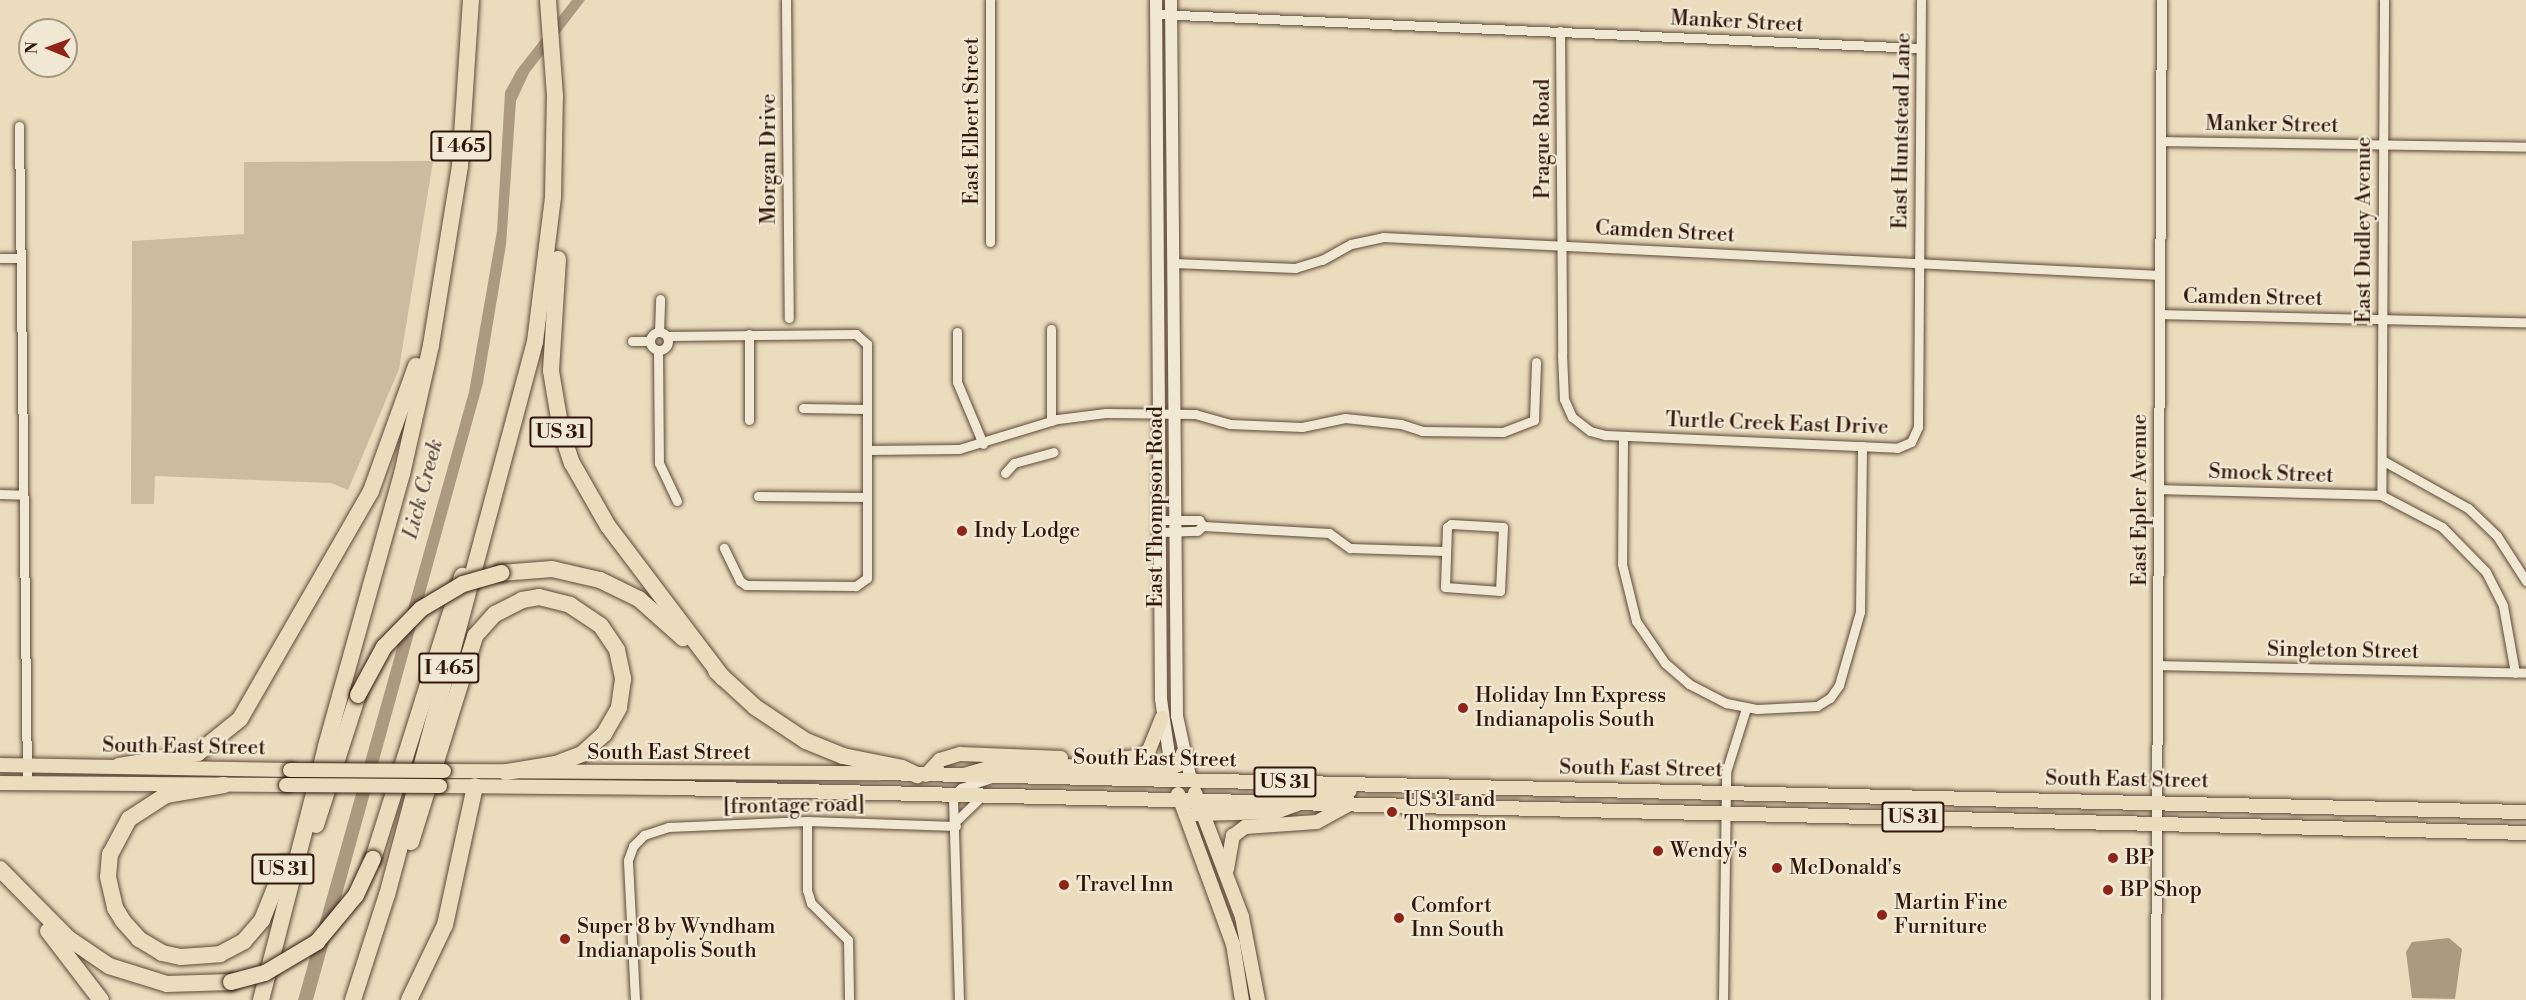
<!DOCTYPE html>
<html>
<head>
<meta charset="utf-8">
<style>
  body { margin:0 }
  #map { position:relative; width:2526px; height:1000px; overflow:hidden; background:#eadcbd; font-family:"Libre Bodoni",serif }
  div>[style] { position:absolute }
  [style*='--x'] { left:calc(var(--x)*1px); top:calc(var(--y)*1px); width:calc(var(--w)*1px); rotate:calc(var(--a)*1deg) }
  .green>* { inset:0; background:#cbbb9f }
  .water>* { inset:0; background:#ab9980 }
  .roads { filter:drop-shadow(0 0 2px #5f4838) drop-shadow(0 0 2px #5f4838) }
  .minor>* { height:9px; margin:-4.5px; padding:0 4.5px; transform-origin:4.5px; border-radius:4.5px; background:#f1e8d4 }
  .minor>.ring { margin:-4.5px; padding:0; box-sizing:content-box; background:none; border:9px solid #f1e8d4; border-radius:50% }
  .tertiary>* { height:10px; margin:-5px; padding:0 5px; transform-origin:5px; border-radius:5px; background:#f1e8d4 }
  .secondary>* { height:12px; margin:-6px; padding:0 6px; transform-origin:6px; border-radius:6px; background:#f1e8d4 }
  .primary>* { height:14px; margin:-7px; padding:0 7px; transform-origin:7px; border-radius:7px; background:#eadcbd }
  .motorway>* { height:16px; margin:-8px; padding:0 8px; transform-origin:8px; border-radius:8px; background:#eadcbd }
  .bridges { filter:drop-shadow(0 0 2px #31170b) drop-shadow(0 0 2px #31170b) }
  .primary-bridge>* { height:14px; margin:-7px; padding:0 7px; transform-origin:7px; border-radius:7px; background:#eadcbd }
  .motorway-bridge>* { height:16px; margin:-8px; padding:0 8px; transform-origin:8px; border-radius:8px; background:#eadcbd }
  .dots>* { width:16px; height:16px; translate:-50% -50%; box-sizing:border-box; border:3px solid #f1e8d4; border-radius:50% }
  span { translate:-50% -50%; white-space:nowrap; text-align:center; line-height:1.15; -webkit-text-stroke:4.5px #f1e8d4; paint-order:stroke }
  .shield-label span { padding:2px 4px; background:#f1e8d4; border:2px solid; border-radius:4px; -webkit-text-stroke-width:0 }
  .shield-label { font-size:20px; color:#31170b; font-weight:700 }
  .street-label { font-size:21px; color:#31170b }
  .poi-label { font-size:21px; color:#31170b }
  .left { translate:0 -50%; text-align:left }
  .water-label { font-size:22px; color:#624b3a; font-style:italic }
  .north { position:absolute; left:18px; top:18px; width:60px; height:60px; box-sizing:border-box; background:#f1e8d4; border:2px solid #a49484; border-radius:50%; rotate:271deg; font-size:16px; font-weight:700; line-height:24px; text-align:center; color:#31170b }
  .north::after { content:''; display:block; margin:auto; width:21px; height:27px; background:#8f2418; clip-path:polygon(50% 0,100% 100%,50% 72%,0 100%) }
</style>
</head>
<body>
<div id="map">
  <div class="green">
    <div style="clip-path:polygon(433px 161px,399px 369px,348px 490px,331px 483px,155px 476px,154px 504px,131px 504px,132px 241px,244px 234px,244px 162px)"></div>
  </div>
  <div class="water">
    <div style="clip-path:polygon(572px 0,585px 0,529px 73px,516px 101px,506px 245px,483px 383px,313px 1000px,298px 1000px,469px 392px,497px 231px,505px 92px,517px 70px)"></div>
    <div style="clip-path:polygon(2449px 938px,2462px 949px,2455px 999px,2412px 998px,2406px 952px,2412px 942px)"></div>
  </div>
  <div class="roads">
    <div class="minor">
      <div style="--x:786;--y:0;--w:318;--a:89.5"></div>
      <div style="--x:2384;--y:0;--w:495;--a:90.3"></div>
      <div style="--x:2381;--y:495;--w:69;--a:27.7"></div>
      <div style="--x:2442;--y:527;--w:63;--a:45.6"></div>
      <div style="--x:2486;--y:572;--w:38;--a:63"></div>
      <div style="--x:2503;--y:606;--w:68;--a:79.8"></div>
      <div style="--x:1156;--y:14;--w:765;--a:2.55"></div>
      <div style="--x:1560;--y:31;--w:323;--a:89.6"></div>
      <div style="--x:1562;--y:354;--w:45;--a:87.5"></div>
      <div style="--x:1564;--y:399;--w:20;--a:66"></div>
      <div style="--x:1572;--y:417;--w:23;--a:38"></div>
      <div style="--x:1590;--y:431;--w:16;--a:15"></div>
      <div style="--x:1605;--y:435;--w:292;--a:2.5"></div>
      <div style="--x:1897;--y:448;--w:15;--a:-23"></div>
      <div style="--x:1911;--y:442;--w:17;--a:-65"></div>
      <div style="--x:1918;--y:427;--w:427;--a:-89.6"></div>
      <div style="--x:19;--y:126;--w:657;--a:89.3"></div>
      <div style="--x:2161;--y:141;--w:365;--a:0.9"></div>
      <div style="--x:990;--y:242;--w:242;--a:-90"></div>
      <div style="--x:0;--y:258;--w:21;--a:0"></div>
      <div style="--x:1174;--y:263;--w:121;--a:2.4"></div>
      <div style="--x:1295;--y:268;--w:28;--a:-17"></div>
      <div style="--x:1322;--y:260;--w:33;--a:-29"></div>
      <div style="--x:1351;--y:244;--w:33;--a:-12"></div>
      <div style="--x:1383;--y:237;--w:778;--a:2.8"></div>
      <div style="--x:2160;--y:314;--w:366;--a:1.3"></div>
      <div class="ring" style="left:650px;top:332px;width:9px;height:9px"></div>
      <div style="--x:659;--y:332;--w:33;--a:-88"></div>
      <div style="--x:957;--y:332;--w:50;--a:90"></div>
      <div style="--x:957;--y:382;--w:67;--a:67.2"></div>
      <div style="--x:667;--y:336;--w:189;--a:-0.6"></div>
      <div style="--x:856;--y:334;--w:15;--a:42"></div>
      <div style="--x:867;--y:344;--w:234;--a:90"></div>
      <div style="--x:867;--y:578;--w:14;--a:144"></div>
      <div style="--x:856;--y:586;--w:110;--a:-179.5"></div>
      <div style="--x:746;--y:585;--w:7;--a:-146"></div>
      <div style="--x:740;--y:581;--w:37;--a:-116"></div>
      <div style="--x:632;--y:341;--w:18;--a:0"></div>
      <div style="--x:658;--y:351;--w:112;--a:89.5"></div>
      <div style="--x:659;--y:463;--w:42;--a:64.7"></div>
      <div style="--x:803;--y:408;--w:64;--a:0.9"></div>
      <div style="--x:749;--y:420;--w:86;--a:-90"></div>
      <div style="--x:1051;--y:421;--w:92;--a:-90"></div>
      <div style="--x:1623;--y:436;--w:128;--a:90.4"></div>
      <div style="--x:1622;--y:564;--w:59;--a:76.2"></div>
      <div style="--x:1636;--y:621;--w:51;--a:55.4"></div>
      <div style="--x:1665;--y:663;--w:32;--a:41"></div>
      <div style="--x:1689;--y:684;--w:42;--a:27.2"></div>
      <div style="--x:1726;--y:703;--w:32;--a:11"></div>
      <div style="--x:1757;--y:709;--w:60;--a:-2.9"></div>
      <div style="--x:1817;--y:706;--w:15;--a:-32"></div>
      <div style="--x:1830;--y:698;--w:16;--a:-55"></div>
      <div style="--x:1839;--y:685;--w:76;--a:-74"></div>
      <div style="--x:1860;--y:612;--w:166;--a:-89.3"></div>
      <div style="--x:867;--y:450;--w:92;--a:-0.6"></div>
      <div style="--x:959;--y:449;--w:103;--a:-16.9"></div>
      <div style="--x:1058;--y:419;--w:48;--a:-7.1"></div>
      <div style="--x:1106;--y:413;--w:89;--a:0.6"></div>
      <div style="--x:1195;--y:414;--w:36;--a:16"></div>
      <div style="--x:1230;--y:424;--w:72;--a:2.4"></div>
      <div style="--x:1302;--y:427;--w:44;--a:-11.8"></div>
      <div style="--x:1345;--y:418;--w:56;--a:6.1"></div>
      <div style="--x:1401;--y:424;--w:22;--a:18"></div>
      <div style="--x:1422;--y:431;--w:81;--a:0.7"></div>
      <div style="--x:1503;--y:432;--w:33;--a:-21"></div>
      <div style="--x:1534;--y:420;--w:58;--a:-88"></div>
      <div style="--x:2382;--y:460;--w:98;--a:29.2"></div>
      <div style="--x:2468;--y:508;--w:40;--a:44"></div>
      <div style="--x:2497;--y:536;--w:54;--a:57.2"></div>
      <div style="--x:1005;--y:473;--w:13;--a:-48"></div>
      <div style="--x:1014;--y:463;--w:41;--a:-15.4"></div>
      <div style="--x:2159;--y:489;--w:222;--a:1.5"></div>
      <div style="--x:0;--y:494;--w:23;--a:2"></div>
      <div style="--x:758;--y:496;--w:109;--a:0.5"></div>
      <div style="--x:1161;--y:520;--w:38;--a:0"></div>
      <div style="--x:1199;--y:520;--w:7;--a:56"></div>
      <div style="--x:1451;--y:524;--w:52;--a:3.3"></div>
      <div style="--x:1503;--y:527;--w:64;--a:92.7"></div>
      <div style="--x:1500;--y:591;--w:55;--a:-175.8"></div>
      <div style="--x:1445;--y:587;--w:60;--a:-88.1"></div>
      <div style="--x:1447;--y:527;--w:5;--a:-37"></div>
      <div style="--x:1161;--y:532;--w:36;--a:-2"></div>
      <div style="--x:1197;--y:531;--w:8;--a:-40"></div>
      <div style="--x:1203;--y:526;--w:126;--a:3.2"></div>
      <div style="--x:1329;--y:533;--w:26;--a:36"></div>
      <div style="--x:1350;--y:548;--w:96;--a:1.8"></div>
      <div style="--x:2158;--y:665;--w:368;--a:1.2"></div>
      <div style="--x:807;--y:821;--w:69;--a:90"></div>
      <div style="--x:807;--y:890;--w:14;--a:73"></div>
      <div style="--x:811;--y:903;--w:52;--a:45"></div>
      <div style="--x:848;--y:940;--w:60;--a:89"></div>
      <div style="--x:956;--y:821;--w:36;--a:-44"></div>
      <div style="--x:635;--y:1000;--w:140;--a:-92.9"></div>
      <div style="--x:628;--y:860;--w:15;--a:-70"></div>
      <div style="--x:633;--y:846;--w:16;--a:-45"></div>
      <div style="--x:644;--y:835;--w:25;--a:-18"></div>
      <div style="--x:668;--y:827;--w:139;--a:-2.5"></div>
      <div style="--x:807;--y:821;--w:149;--a:1.9"></div>
      <div style="--x:959;--y:1000;--w:205;--a:-91.7"></div>
      <div style="--x:953;--y:795;--w:11;--a:-41"></div>
      <div style="--x:961;--y:788;--w:33;--a:-18"></div>
      <div style="--x:1723;--y:1000;--w:228;--a:-89.2"></div>
      <div style="--x:1726;--y:772;--w:67;--a:-72.6"></div>
    </div>
    <div class="tertiary">
      <div style="--x:2156;--y:1000;--w:1000;--a:-89.66"></div>
    </div>
    <div class="secondary">
      <div style="--x:1156;--y:0;--w:699;--a:89.59"></div>
      <div style="--x:1161;--y:699;--w:77;--a:81.8"></div>
      <div style="--x:1171;--y:0;--w:716;--a:89.52"></div>
      <div style="--x:1177;--y:716;--w:66;--a:77.8"></div>
    </div>
    <div class="primary">
      <div style="--x:1116;--y:759;--w:24;--a:-5"></div>
      <div style="--x:1140;--y:757;--w:11;--a:-38"></div>
      <div style="--x:1149;--y:750;--w:35;--a:-68"></div>
      <div style="--x:0;--y:765;--w:290;--a:1"></div>
      <div style="--x:444;--y:771;--w:436;--a:0.3"></div>
      <div style="--x:880;--y:773;--w:1646;--a:1.36"></div>
      <div style="--x:926;--y:775;--w:21;--a:-47"></div>
      <div style="--x:940;--y:760;--w:21;--a:-17"></div>
      <div style="--x:960;--y:754;--w:101;--a:2.3"></div>
      <div style="--x:964;--y:775;--w:36;--a:-16"></div>
      <div style="--x:999;--y:765;--w:171;--a:1"></div>
      <div style="--x:1170;--y:768;--w:9;--a:-21"></div>
      <div style="--x:1178;--y:765;--w:13;--a:-67"></div>
      <div style="--x:0;--y:783;--w:286;--a:0.4"></div>
      <div style="--x:440;--y:786;--w:234;--a:0.5"></div>
      <div style="--x:674;--y:788;--w:1853;--a:1.39"></div>
      <div style="--x:1195;--y:793;--w:133;--a:69.2"></div>
      <div style="--x:1242;--y:917;--w:85;--a:79.1"></div>
      <div style="--x:1178;--y:794;--w:160;--a:69.9"></div>
      <div style="--x:1233;--y:944;--w:57;--a:80.9"></div>
      <div style="--x:1195;--y:814;--w:81;--a:-1.4"></div>
      <div style="--x:1276;--y:812;--w:43;--a:-20.6"></div>
      <div style="--x:1316;--y:797;--w:34;--a:-10"></div>
      <div style="--x:1227;--y:869;--w:34;--a:-80"></div>
      <div style="--x:1233;--y:836;--w:15;--a:-37"></div>
      <div style="--x:1245;--y:827;--w:72;--a:-4"></div>
      <div style="--x:1317;--y:822;--w:37;--a:-29"></div>
    </div>
    <div class="motorway">
      <div style="--x:558;--y:259;--w:112;--a:93.6"></div>
      <div style="--x:551;--y:371;--w:60;--a:80.4"></div>
      <div style="--x:561;--y:430;--w:35;--a:72"></div>
      <div style="--x:572;--y:463;--w:73;--a:60.3"></div>
      <div style="--x:608;--y:526;--w:191;--a:52.9"></div>
      <div style="--x:501;--y:573;--w:51;--a:-4.5"></div>
      <div style="--x:552;--y:569;--w:49;--a:12.9"></div>
      <div style="--x:600;--y:580;--w:43;--a:26"></div>
      <div style="--x:639;--y:599;--w:59;--a:41.6"></div>
      <div style="--x:716;--y:671;--w:53;--a:42.7"></div>
      <div style="--x:755;--y:707;--w:61;--a:33.7"></div>
      <div style="--x:806;--y:741;--w:40;--a:22"></div>
      <div style="--x:843;--y:756;--w:60;--a:11.5"></div>
      <div style="--x:902;--y:768;--w:17;--a:25"></div>
      <div style="--x:119;--y:766;--w:80;--a:-9.3"></div>
      <div style="--x:198;--y:753;--w:54;--a:-39"></div>
      <div style="--x:240;--y:719;--w:263;--a:-60.1"></div>
      <div style="--x:371;--y:491;--w:133;--a:-70.2"></div>
      <div style="--x:224;--y:785;--w:59;--a:170.2"></div>
      <div style="--x:166;--y:795;--w:44;--a:147"></div>
      <div style="--x:129;--y:819;--w:40;--a:118"></div>
      <div style="--x:110;--y:854;--w:23;--a:95"></div>
      <div style="--x:108;--y:877;--w:32;--a:77"></div>
      <div style="--x:115;--y:908;--w:15;--a:58"></div>
      <div style="--x:123;--y:921;--w:24;--a:48"></div>
      <div style="--x:139;--y:939;--w:27;--a:31"></div>
      <div style="--x:162;--y:953;--w:19;--a:12"></div>
      <div style="--x:181;--y:957;--w:39;--a:-4"></div>
      <div style="--x:220;--y:954;--w:27;--a:-28"></div>
      <div style="--x:244;--y:941;--w:28;--a:-49"></div>
      <div style="--x:262;--y:920;--w:61;--a:-68"></div>
      <div style="--x:316;--y:825;--w:137;--a:-72.1"></div>
      <div style="--x:411;--y:842;--w:216;--a:-72.7"></div>
      <div style="--x:475;--y:636;--w:30;--a:-48"></div>
      <div style="--x:495;--y:614;--w:30;--a:-27"></div>
      <div style="--x:522;--y:600;--w:17;--a:-10"></div>
      <div style="--x:539;--y:597;--w:32;--a:14"></div>
      <div style="--x:570;--y:605;--w:37;--a:34"></div>
      <div style="--x:601;--y:626;--w:29;--a:56"></div>
      <div style="--x:617;--y:650;--w:30;--a:78"></div>
      <div style="--x:623;--y:679;--w:29;--a:98"></div>
      <div style="--x:619;--y:708;--w:30;--a:120"></div>
      <div style="--x:604;--y:734;--w:30;--a:138"></div>
      <div style="--x:582;--y:754;--w:28;--a:159"></div>
      <div style="--x:556;--y:764;--w:51;--a:170.9"></div>
      <div style="--x:373;--y:859;--w:297;--a:-72.5"></div>
      <div style="--x:0;--y:869;--w:97;--a:45.4"></div>
      <div style="--x:68;--y:938;--w:50;--a:34.3"></div>
      <div style="--x:109;--y:966;--w:61;--a:17.2"></div>
      <div style="--x:167;--y:984;--w:64;--a:-1.8"></div>
      <div style="--x:48;--y:931;--w:87;--a:52.5"></div>
      <div style="--x:261;--y:1000;--w:262;--a:-75.6"></div>
      <div style="--x:326;--y:746;--w:282;--a:-74.4"></div>
      <div style="--x:402;--y:474;--w:132;--a:-77.3"></div>
      <div style="--x:431;--y:345;--w:182;--a:-80.8"></div>
      <div style="--x:460;--y:165;--w:165;--a:-86.2"></div>
      <div style="--x:353;--y:1000;--w:110;--a:-72.1"></div>
      <div style="--x:387;--y:895;--w:572;--a:-75.02"></div>
      <div style="--x:535;--y:342;--w:146;--a:-82.9"></div>
      <div style="--x:553;--y:197;--w:101;--a:-88.9"></div>
      <div style="--x:555;--y:96;--w:96;--a:-94.2"></div>
      <div style="--x:409;--y:1000;--w:83;--a:-64.4"></div>
      <div style="--x:445;--y:925;--w:142;--a:-77.8"></div>
    </div>
  </div>
  <div class="bridges">
    <div class="primary-bridge">
      <div style="--x:290;--y:770;--w:154;--a:0.4"></div>
      <div style="--x:286;--y:785;--w:154;--a:0.4"></div>
    </div>
    <div class="motorway-bridge">
      <div style="--x:358;--y:695;--w:55;--a:-61.6"></div>
      <div style="--x:384;--y:647;--w:53;--a:-45.8"></div>
      <div style="--x:421;--y:609;--w:49;--a:-30.8"></div>
      <div style="--x:463;--y:584;--w:40;--a:-16"></div>
      <div style="--x:231;--y:982;--w:35;--a:-15"></div>
      <div style="--x:265;--y:973;--w:61;--a:-30.8"></div>
      <div style="--x:317;--y:942;--w:61;--a:-50.3"></div>
      <div style="--x:356;--y:895;--w:40;--a:-65"></div>
    </div>
  </div>
  <div class="dots">
    <div style="left:962px;top:531px;background:#8f2418"></div>
    <div style="left:1463px;top:708px;background:#8f2418"></div>
    <div style="left:1392px;top:812px;background:#8f2418"></div>
    <div style="left:1658px;top:851px;background:#8f2418"></div>
    <div style="left:2113px;top:858px;background:#8f2418"></div>
    <div style="left:1777px;top:868px;background:#8f2418"></div>
    <div style="left:1064px;top:885px;background:#8f2418"></div>
    <div style="left:2108px;top:890px;background:#8f2418"></div>
    <div style="left:1882px;top:915px;background:#8f2418"></div>
    <div style="left:1399px;top:918px;background:#8f2418"></div>
    <div style="left:565px;top:939px;background:#8f2418"></div>
  </div>
  <div class="shield-label">
    <span style="left:461px;top:146px">I 465</span>
    <span style="left:561px;top:432px">US 31</span>
    <span style="left:449px;top:668px">I 465</span>
    <span style="left:1285px;top:782px">US 31</span>
    <span style="left:1913px;top:817px">US 31</span>
    <span style="left:283px;top:869px">US 31</span>
  </div>
  <div class="street-label">
    <span style="left:1737px;top:22px;rotate:3deg">Manker Street</span>
    <span style="left:972px;top:121px;rotate:-90deg">East Elbert Street</span>
    <span style="left:2272px;top:125px;rotate:1deg">Manker Street</span>
    <span style="left:1902px;top:131px;rotate:-89deg">East Huntstead Lane</span>
    <span style="left:1543px;top:139px;rotate:-90deg">Prague Road</span>
    <span style="left:769px;top:159px;rotate:-90deg">Morgan Drive</span>
    <span style="left:2364px;top:230px;rotate:-90deg">East Dudley Avenue</span>
    <span style="left:1665px;top:232px;rotate:3deg">Camden Street</span>
    <span style="left:2253px;top:298px;rotate:1deg">Camden Street</span>
    <span style="left:1777px;top:424px;rotate:2deg">Turtle Creek East Drive</span>
    <span style="left:2271px;top:474px;rotate:2deg">Smock Street</span>
    <span style="left:2140px;top:500px;rotate:-90deg">East Epler Avenue</span>
    <span style="left:1156px;top:507px;rotate:-90deg">East Thompson Road</span>
    <span style="left:2343px;top:651px;rotate:1deg">Singleton Street</span>
    <span style="left:184px;top:747px;rotate:1deg">South East Street</span>
    <span style="left:669px;top:753px">South East Street</span>
    <span style="left:1155px;top:759px;rotate:1deg">South East Street</span>
    <span style="left:1641px;top:769px;rotate:1deg">South East Street</span>
    <span style="left:2127px;top:780px;rotate:1deg">South East Street</span>
    <span style="left:794px;top:806px;rotate:-1deg">[frontage road]</span>
  </div>
  <div class="poi-label">
    <span class="left" style="left:974px;top:531px">Indy Lodge</span>
    <span class="left" style="left:1475px;top:708px">Holiday Inn Express<br>Indianapolis South</span>
    <span class="left" style="left:1404px;top:812px">US 31 and<br>Thompson</span>
    <span class="left" style="left:1670px;top:851px">Wendy's</span>
    <span class="left" style="left:2125px;top:858px">BP</span>
    <span class="left" style="left:1789px;top:868px">McDonald's</span>
    <span class="left" style="left:1076px;top:885px">Travel Inn</span>
    <span class="left" style="left:2120px;top:890px">BP Shop</span>
    <span class="left" style="left:1894px;top:915px">Martin Fine<br>Furniture</span>
    <span class="left" style="left:1411px;top:918px">Comfort<br>Inn South</span>
    <span class="left" style="left:577px;top:939px">Super 8 by Wyndham<br>Indianapolis South</span>
  </div>
  <div class="water-label">
    <span style="left:423px;top:489px;rotate:-75deg">Lick Creek</span>
  </div>
  <div class="north">N</div>
</div>
</body>
</html>
